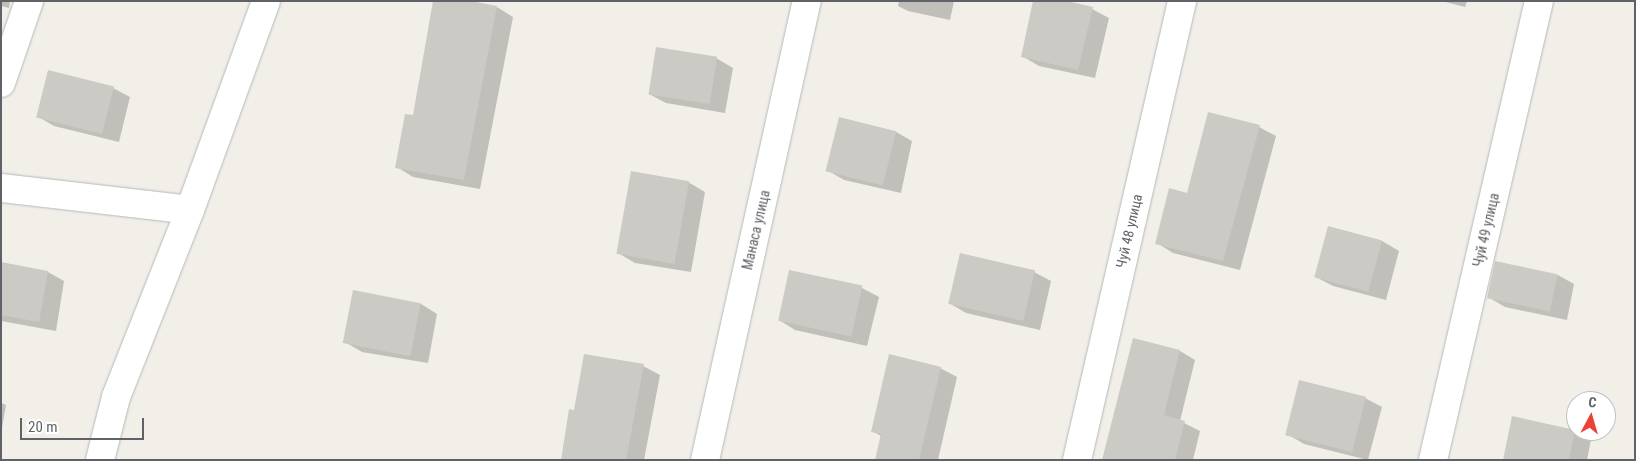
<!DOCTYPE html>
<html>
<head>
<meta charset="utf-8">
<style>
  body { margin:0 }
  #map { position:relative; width:1636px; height:461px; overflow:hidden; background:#f1efe8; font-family:"Roboto Condensed",sans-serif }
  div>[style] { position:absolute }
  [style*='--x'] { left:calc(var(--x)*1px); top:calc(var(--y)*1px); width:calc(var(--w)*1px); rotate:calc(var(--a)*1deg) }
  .shadow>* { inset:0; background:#0003 }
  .building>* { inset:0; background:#cccac5; transform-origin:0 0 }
  .roads { filter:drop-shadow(0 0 1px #b5b8bc) drop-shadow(0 0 1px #b5b8bc) }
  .street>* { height:28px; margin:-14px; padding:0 14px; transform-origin:14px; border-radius:14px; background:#fff }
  span { translate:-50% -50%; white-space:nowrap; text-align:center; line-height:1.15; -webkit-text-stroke:5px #fff; paint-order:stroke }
  .street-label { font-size:14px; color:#5f6368 }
  .frame { position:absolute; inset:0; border:2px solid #5f6368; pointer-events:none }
  .north { position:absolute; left:1566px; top:391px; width:50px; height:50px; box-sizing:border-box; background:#fff; border:1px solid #bfc1c3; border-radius:50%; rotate:6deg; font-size:14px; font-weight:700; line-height:20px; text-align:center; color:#5f6368 }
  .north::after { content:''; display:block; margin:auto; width:18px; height:22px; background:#ea4335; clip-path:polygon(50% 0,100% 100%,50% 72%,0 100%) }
  .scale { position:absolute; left:20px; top:418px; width:124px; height:22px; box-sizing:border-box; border:2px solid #5f6368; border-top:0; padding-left:6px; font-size:15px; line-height:18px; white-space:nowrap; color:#5f6368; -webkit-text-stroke:4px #fff; paint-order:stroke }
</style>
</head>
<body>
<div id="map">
  <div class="shadow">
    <div style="clip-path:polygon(1px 1px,10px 1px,9px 8px,1px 6px)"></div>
    <div style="clip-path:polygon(899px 1px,954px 1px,950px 20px,908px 11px,898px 6px)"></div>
    <div style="clip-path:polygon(1442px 1px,1467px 1px,1465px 7px)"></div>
    <div style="clip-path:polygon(497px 7px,513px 17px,480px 189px,413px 177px,397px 167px,414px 117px)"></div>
    <div style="clip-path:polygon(1092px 9px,1109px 18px,1095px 78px,1039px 66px,1022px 56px)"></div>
    <div style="clip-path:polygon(716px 58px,733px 68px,725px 113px,666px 103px,649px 94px)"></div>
    <div style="clip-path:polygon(113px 88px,130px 97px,119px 142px,54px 126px,37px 116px)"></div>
    <div style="clip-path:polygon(1259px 127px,1276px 136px,1240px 270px,1173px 253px,1157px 243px,1188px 194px)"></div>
    <div style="clip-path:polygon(896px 132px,912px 141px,901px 193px,844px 180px,827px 170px)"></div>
    <div style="clip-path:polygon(688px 182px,705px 192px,691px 272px,635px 263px,618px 253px)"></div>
    <div style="clip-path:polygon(1329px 227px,1382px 241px,1399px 251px,1386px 300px,1333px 286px,1316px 277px)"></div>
    <div style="clip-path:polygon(1px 263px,48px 272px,64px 281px,56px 331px,1px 321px)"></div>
    <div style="clip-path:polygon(790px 271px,862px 288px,879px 297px,867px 346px,795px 330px,779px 320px)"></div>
    <div style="clip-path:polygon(1034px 272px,1051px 281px,1040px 330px,966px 313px,949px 303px)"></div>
    <div style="clip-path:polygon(1558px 275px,1574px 284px,1567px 320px,1505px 307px,1488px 297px)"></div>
    <div style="clip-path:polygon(354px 292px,421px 304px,437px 314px,428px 363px,362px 352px,345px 342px)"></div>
    <div style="clip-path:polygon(1134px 340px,1180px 351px,1195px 360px,1180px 421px,1200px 431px,1193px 460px,1103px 460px)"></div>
    <div style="clip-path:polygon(643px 366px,660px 375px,644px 460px,562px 460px,575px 411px)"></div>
    <div style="clip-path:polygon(940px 368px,957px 377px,938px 460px,876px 460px,881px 436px,872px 431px)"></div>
    <div style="clip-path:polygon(1365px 398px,1382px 407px,1368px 460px,1304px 444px,1287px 434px)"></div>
    <div style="clip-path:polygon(1px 403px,6px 405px,1px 434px)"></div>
    <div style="clip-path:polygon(1574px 431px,1591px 440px,1587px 460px,1505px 460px)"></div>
  </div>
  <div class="building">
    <div style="clip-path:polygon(433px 1px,471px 1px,497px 6px,464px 180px,395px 168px,405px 114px,413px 115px)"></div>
    <div style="clip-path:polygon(1033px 1px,1067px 1px,1093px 7px,1078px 70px,1021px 57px)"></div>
    <div style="left:656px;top:47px;width:62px;height:48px;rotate:9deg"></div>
    <div style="left:48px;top:70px;width:68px;height:49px;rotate:14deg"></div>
    <div style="clip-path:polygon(1208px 112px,1260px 125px,1223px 261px,1155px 244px,1169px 188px,1187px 193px)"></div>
    <div style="left:839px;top:117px;width:59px;height:56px;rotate:14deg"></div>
    <div style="left:631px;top:171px;width:59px;height:84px;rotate:10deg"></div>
    <div style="left:1328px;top:226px;width:56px;height:53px;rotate:15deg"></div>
    <div style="left:960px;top:253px;width:77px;height:52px;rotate:13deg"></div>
    <div style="left:1495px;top:261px;width:64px;height:38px;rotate:12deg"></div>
    <div style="clip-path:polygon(1px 262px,48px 271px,39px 322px,1px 315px)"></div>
    <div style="left:789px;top:270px;width:75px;height:52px;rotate:12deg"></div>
    <div style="left:353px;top:290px;width:69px;height:54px;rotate:11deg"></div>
    <div style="clip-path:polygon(1133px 338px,1180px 350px,1164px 415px,1185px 421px,1175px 460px,1102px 460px)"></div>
    <div style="clip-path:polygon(584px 354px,644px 364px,626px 460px,561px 460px,569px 409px,574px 410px)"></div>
    <div style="clip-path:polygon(889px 354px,941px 367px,919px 460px,875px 460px,881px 434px,871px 432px)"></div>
    <div style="left:1299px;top:380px;width:69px;height:57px;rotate:14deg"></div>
    <div style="clip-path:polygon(1512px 416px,1575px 430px,1569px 460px,1503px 460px)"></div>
  </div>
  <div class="roads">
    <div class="street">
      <div style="--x:1;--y:83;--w:87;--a:-71.1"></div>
      <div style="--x:1;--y:188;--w:190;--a:6.6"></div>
      <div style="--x:100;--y:460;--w:65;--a:-75.7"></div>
      <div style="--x:116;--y:397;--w:201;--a:-68.4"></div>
      <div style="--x:190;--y:210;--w:222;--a:-70"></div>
      <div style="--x:705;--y:460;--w:470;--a:-77.5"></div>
      <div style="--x:1077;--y:460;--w:471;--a:-77.1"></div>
      <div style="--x:1433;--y:460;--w:471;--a:-77"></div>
    </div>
  </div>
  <div class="street-label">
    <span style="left:756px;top:230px;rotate:-77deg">Манаса улица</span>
    <span style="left:1486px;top:230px;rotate:-77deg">Чуй 49 улица</span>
    <span style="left:1129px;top:231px;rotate:-77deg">Чуй 48 улица</span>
  </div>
  <div class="frame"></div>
  <div class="north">С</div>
  <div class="scale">20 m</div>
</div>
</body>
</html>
